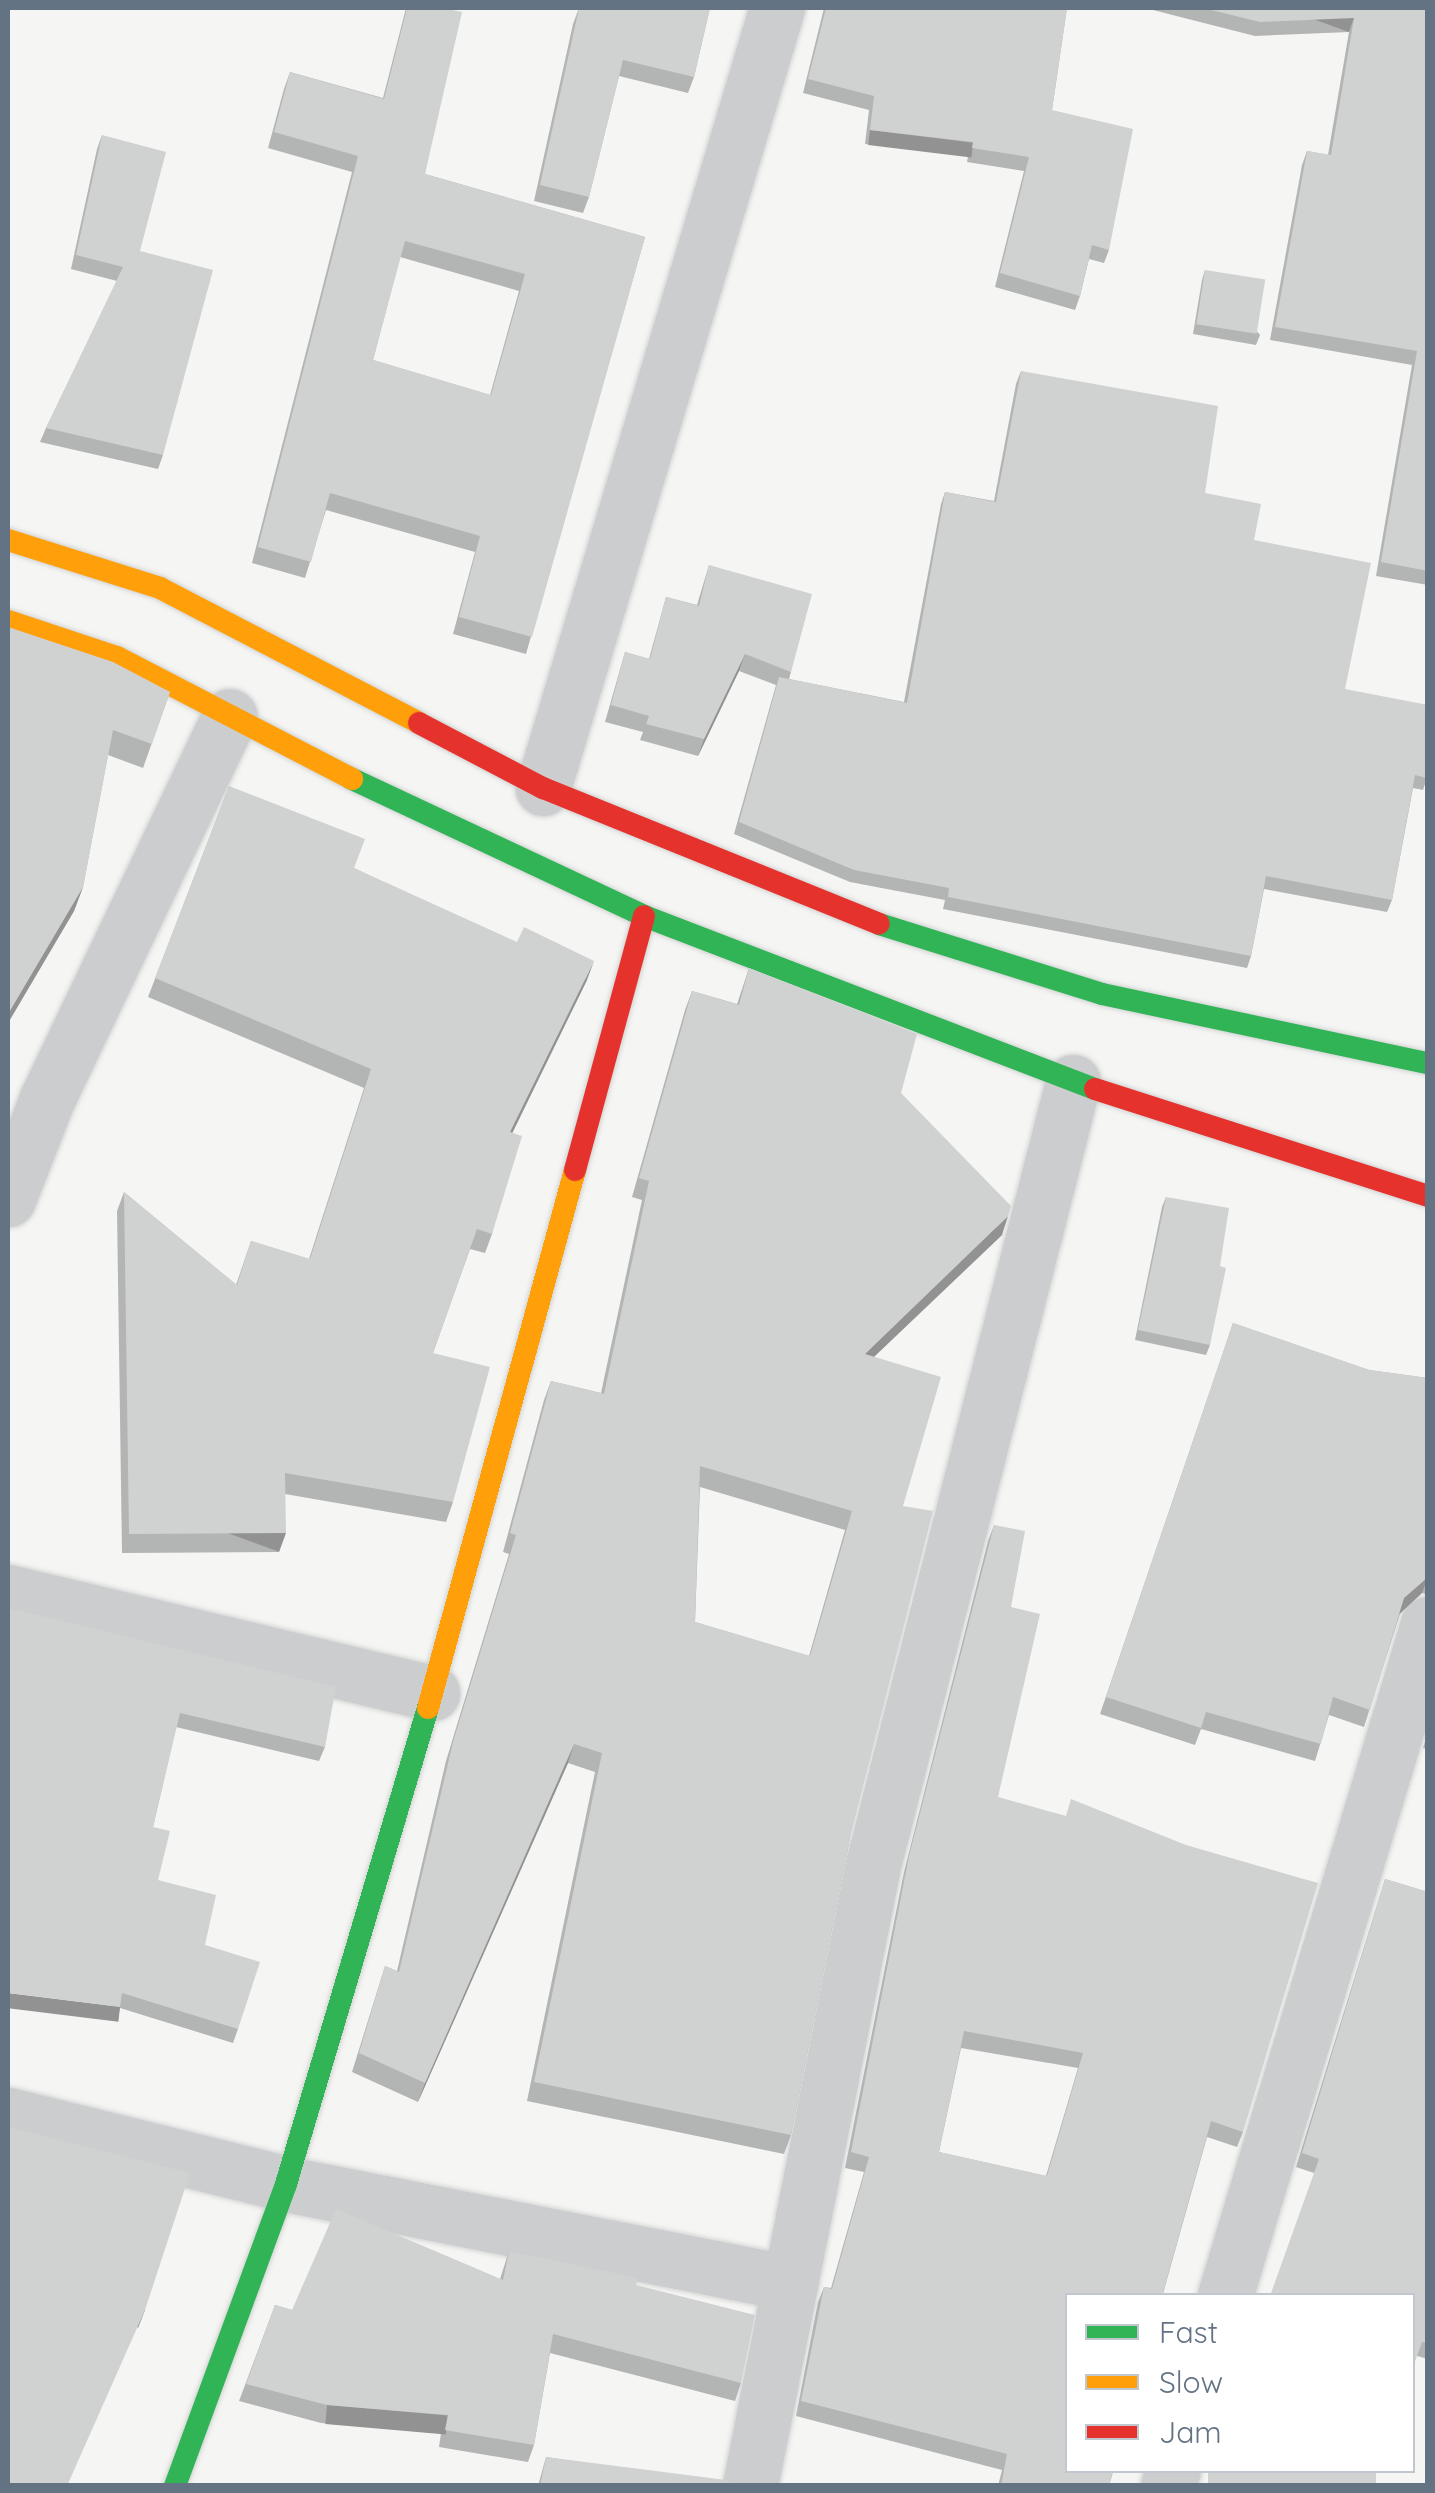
<!DOCTYPE html>
<html>
<head>
<meta charset="utf-8">
<style>
  body { margin:0 }
  #map { position:relative; width:1435px; height:2493px; overflow:hidden; background:#f5f5f3; font-family:Quicksand,sans-serif }
  div>[style] { position:absolute }
  [style*='--x'] { left:calc(var(--x)*1px); top:calc(var(--y)*1px); width:calc(var(--w)*1px); rotate:calc(var(--a)*1deg) }
  .roads { filter:drop-shadow(0 0 2px #d1d3d3) drop-shadow(0 0 2px #d1d3d3) }
  .street>* { height:55px; margin:-27.5px; padding:0 27.5px; transform-origin:27.5px; border-radius:27.5px; background:#cccdce }
  .fast>* { height:22px; margin:-11px; padding:0 11px; transform-origin:11px; border-radius:11px; background:#30b455 }
  .slow>* { height:22px; margin:-11px; padding:0 11px; transform-origin:11px; border-radius:11px; background:#ff9f0a }
  .jam>* { height:22px; margin:-11px; padding:0 11px; transform-origin:11px; border-radius:11px; background:#e5322d }
  .wall>* { inset:0; background:#b3b4b4 }
  .shaded-wall>* { inset:0; background:#929292; transform-origin:0 0 }
  .building>* { inset:0; background:#d0d1d1; transform-origin:0 0 }
  span { translate:-50% -50%; white-space:nowrap; text-align:center; line-height:1.15; -webkit-text-stroke:10px #fff; paint-order:stroke }
  .frame { position:absolute; inset:0; border:10px solid #637384; pointer-events:none }
  .legend { position:absolute; left:1065px; top:2293px; width:350px; height:180px; box-sizing:border-box; background:#fff; border:2px solid #c1c7ce; margin:0; padding:12px 18px; list-style:none; font-size:30px; color:#637384 }
  .legend li { display:flex; align-items:center; gap:20px; height:50px }
  .legend b { width:50px; border:2px solid #c1c7ce }
</style>
</head>
<body>
<div id="map">
  <div class="roads">
    <div class="street">
      <div style="--x:543;--y:788;--w:814;--a:-73.3"></div>
      <div style="--x:8;--y:1199;--w:107;--a:-68.7"></div>
      <div style="--x:47;--y:1099;--w:424;--a:-64.5"></div>
      <div style="--x:8;--y:1592;--w:436;--a:13.4"></div>
      <div style="--x:8;--y:2115;--w:286;--a:13.9"></div>
      <div style="--x:286;--y:2184;--w:514;--a:11.11"></div>
      <div style="--x:1225;--y:2296;--w:702;--a:-73.19"></div>
      <div style="--x:750;--y:2486;--w:633;--a:-78.8"></div>
      <div style="--x:873;--y:1865;--w:808;--a:-75.67"></div>
      <div style="--x:1168;--y:2486;--w:17;--a:-73"></div>
    </div>
    <div class="fast">
      <div style="--x:352;--y:779;--w:323;--a:25.1"></div>
      <div style="--x:644;--y:916;--w:483;--a:21"></div>
      <div style="--x:879;--y:924;--w:234;--a:17.4"></div>
      <div style="--x:1102;--y:994;--w:333;--a:12"></div>
      <div style="--x:175;--y:2486;--w:322;--a:-69.8"></div>
      <div style="--x:286;--y:2184;--w:497;--a:-73.4"></div>
    </div>
    <div class="slow">
      <div style="--x:8;--y:540;--w:159;--a:17.5"></div>
      <div style="--x:160;--y:588;--w:292;--a:27.5"></div>
      <div style="--x:8;--y:621;--w:115;--a:18.3"></div>
      <div style="--x:117;--y:657;--w:265;--a:27.4"></div>
      <div style="--x:428;--y:1708;--w:558;--a:-74.72"></div>
    </div>
    <div class="jam">
      <div style="--x:419;--y:723;--w:140;--a:27.7"></div>
      <div style="--x:543;--y:788;--w:362;--a:22"></div>
      <div style="--x:1095;--y:1089;--w:350;--a:17.8"></div>
      <div style="--x:575;--y:1170;--w:263;--a:-74.8"></div>
    </div>
  </div>
  <div class="wall">
    <div style="clip-path:polygon(evenodd,406px 8px,443px 8px,425px 174px,645px 237px,526px 654px,453px 634px,475px 552px,326px 510px,305px 578px,252px 563px,352px 172px,268px 148px,284px 89px,290px 72px,383px 98px,406px 8px,400px 257px,519px 291px,490px 395px,373px 360px,400px 257px)"></div>
    <div style="clip-path:polygon(579px 8px,587px 10px,587px 8px,710px 8px,694px 77px,688px 93px,619px 76px,589px 197px,583px 213px,534px 201px,573px 24px)"></div>
    <div style="clip-path:polygon(824px 8px,1067px 8px,1052px 110px,1109px 250px,1104px 263px,1089px 259px,1080px 296px,1075px 310px,995px 287px,1024px 171px,967px 162px,968px 156px,865px 144px,869px 110px,803px 93px)"></div>
    <div style="clip-path:polygon(1145px 8px,1428px 8px,1428px 585px,1376px 576px,1412px 365px,1270px 340px,1302px 165px,1307px 151px,1328px 155px,1349px 32px,1255px 36px)"></div>
    <div style="clip-path:polygon(102px 135px,140px 251px,163px 455px,158px 469px,40px 442px,46px 428px,117px 281px,71px 269px,97px 149px)"></div>
    <div style="clip-path:polygon(1205px 270px,1260px 335px,1256px 345px,1193px 334px,1202px 280px)"></div>
    <div style="clip-path:polygon(1021px 371px,1205px 493px,1254px 540px,1345px 689px,1428px 775px,1423px 790px,1413px 788px,1392px 900px,1387px 912px,1264px 889px,1251px 956px,1247px 968px,943px 909px,945px 900px,850px 882px,734px 834px,776px 685px,739px 671px,698px 756px,640px 740px,643px 732px,605px 722px,625px 652px,649px 659px,666px 597px,697px 605px,709px 565px,791px 672px,789px 679px,904px 702px,941px 504px,945px 492px,994px 501px,1016px 384px)"></div>
    <div style="clip-path:polygon(8px 627px,170px 692px,143px 768px,108px 755px,83px 887px,74px 911px,8px 1023px)"></div>
    <div style="clip-path:polygon(229px 786px,354px 868px,587px 980px,512px 1133px,492px 1234px,485px 1253px,470px 1249px,433px 1353px,453px 1502px,446px 1522px,285px 1494px,279px 1552px,122px 1553px,117px 1211px,124px 1192px,236px 1285px,251px 1241px,309px 1259px,364px 1088px,148px 997px)"></div>
    <div style="clip-path:polygon(evenodd,749px 968px,901px 1093px,1002px 1235px,874px 1357px,903px 1506px,850px 1838px,791px 2135px,784px 2154px,527px 2101px,595px 1772px,568px 1763px,418px 2102px,352px 2072px,385px 1966px,397px 1971px,446px 1761px,509px 1554px,503px 1552px,544px 1400px,551px 1381px,601px 1393px,642px 1200px,632px 1197px,685px 1010px,692px 991px,737px 1004px,749px 968px,700px 1487px,845px 1530px,809px 1656px,695px 1622px,700px 1487px)"></div>
    <div style="clip-path:polygon(1166px 1197px,1210px 1345px,1206px 1355px,1135px 1340px,1162px 1207px)"></div>
    <div style="clip-path:polygon(1233px 1323px,1369px 1370px,1428px 1378px,1428px 1595px,1422px 1593px,1400px 1614px,1364px 1727px,1329px 1715px,1315px 1761px,1201px 1729px,1195px 1745px,1100px 1714px)"></div>
    <div style="clip-path:polygon(evenodd,994px 1525px,1011px 1607px,998px 1797px,1243px 2132px,1237px 2147px,1207px 2137px,1109px 2486px,998px 2486px,1002px 2470px,796px 2416px,818px 2302px,824px 2287px,831px 2288px,864px 2172px,845px 2168px,904px 1872px,988px 1541px,994px 1525px,961px 2048px,1078px 2068px,1046px 2176px,939px 2152px,961px 2048px)"></div>
    <div style="clip-path:polygon(8px 1608px,325px 1747px,319px 1761px,176px 1727px,153px 1827px,158px 1880px,205px 1945px,238px 2029px,233px 2043px,120px 2008px,115px 2021px)"></div>
    <div style="clip-path:polygon(1428px 1732px,1428px 1749px,1423px 1748px)"></div>
    <div style="clip-path:polygon(1385px 1879px,1428px 1892px,1428px 2359px,1417px 2356px,1314px 2173px,1296px 2167px)"></div>
    <div style="clip-path:polygon(509px 2251px,636px 2285px,741px 2383px,735px 2401px,550px 2353px,534px 2445px,528px 2462px,439px 2447px,441px 2433px,321px 2423px,239px 2401px,275px 2305px,292px 2310px,500px 2279px)"></div>
    <div style="clip-path:polygon(546px 2457px,733px 2486px,538px 2486px)"></div>
  </div>
  <div class="shaded-wall">
    <div style="left:1354px;top:18px;width:15px;height:94px;rotate:110deg"></div>
    <div style="left:870px;top:130px;width:104px;height:15px;rotate:7deg"></div>
    <div style="clip-path:polygon(745px 654px,739px 671px,698px 756px,704px 739px)"></div>
    <div style="clip-path:polygon(83px 887px,74px 911px,8px 1023px,8px 1014px)"></div>
    <div style="clip-path:polygon(594px 961px,587px 980px,503px 1152px,510px 1132px)"></div>
    <div style="clip-path:polygon(1008px 1216px,1002px 1235px,858px 1372px,865px 1354px)"></div>
    <div style="left:286px;top:1533px;width:20px;height:157px;rotate:110deg"></div>
    <div style="clip-path:polygon(1428px 1577px,1422px 1593px,1398px 1615px,1404px 1598px)"></div>
    <div style="clip-path:polygon(574px 1744px,568px 1763px,418px 2102px,425px 2083px)"></div>
    <div style="left:8px;top:1993px;width:113px;height:15px;rotate:7deg"></div>
    <div style="left:145px;top:2310px;width:19px;height:193px;rotate:111deg"></div>
    <div style="left:327px;top:2405px;width:121px;height:19px;rotate:5deg"></div>
  </div>
  <div class="building">
    <div style="clip-path:polygon(evenodd,407px 8px,443px 8px,462px 12px,425px 174px,645px 237px,532px 637px,459px 617px,480px 536px,330px 493px,311px 562px,258px 547px,358px 156px,274px 132px,290px 72px,384px 99px,407px 8px,405px 241px,525px 274px,491px 395px,373px 360px,405px 241px)"></div>
    <div style="clip-path:polygon(579px 8px,589px 10px,589px 8px,710px 8px,694px 77px,623px 60px,589px 197px,540px 185px)"></div>
    <div style="clip-path:polygon(826px 8px,1067px 8px,1052px 110px,1133px 129px,1109px 250px,1092px 245px,1080px 296px,1000px 273px,1029px 157px,972px 148px,973px 142px,870px 130px,874px 96px,808px 79px)"></div>
    <div style="clip-path:polygon(1203px 8px,1428px 8px,1428px 571px,1381px 562px,1417px 351px,1275px 327px,1307px 151px,1331px 155px,1354px 18px,1260px 22px)"></div>
    <div style="clip-path:polygon(102px 135px,166px 152px,140px 251px,213px 270px,163px 455px,46px 428px,123px 267px,76px 255px)"></div>
    <div style="left:1205px;top:270px;width:61px;height:55px;rotate:9deg"></div>
    <div style="clip-path:polygon(1021px 371px,1218px 406px,1205px 493px,1261px 504px,1254px 540px,1371px 563px,1345px 689px,1428px 705px,1428px 775px,1427px 778px,1415px 775px,1392px 900px,1266px 876px,1251px 956px,948px 897px,949px 888px,854px 870px,739px 822px,779px 677px,907px 703px,945px 492px,996px 502px)"></div>
    <div style="clip-path:polygon(709px 565px,812px 594px,791px 672px,745px 654px,704px 739px,646px 724px,649px 716px,611px 705px,625px 652px,650px 659px,666px 597px,699px 606px)"></div>
    <div style="clip-path:polygon(8px 627px,113px 662px,170px 692px,152px 744px,113px 730px,83px 887px,8px 1014px)"></div>
    <div style="clip-path:polygon(229px 786px,365px 839px,354px 868px,517px 942px,524px 927px,594px 961px,510px 1132px,522px 1136px,492px 1234px,477px 1229px,433px 1353px,490px 1367px,453px 1502px,285px 1473px,286px 1533px,129px 1534px,124px 1192px,237px 1285px,251px 1241px,310px 1259px,371px 1069px,155px 978px)"></div>
    <div style="clip-path:polygon(evenodd,749px 968px,917px 1034px,901px 1093px,1011px 1206px,1008px 1216px,865px 1354px,941px 1377px,903px 1506px,933px 1511px,850px 1838px,791px 2135px,534px 2082px,602px 1753px,574px 1744px,425px 2083px,359px 2053px,385px 1966px,399px 1972px,453px 1742px,516px 1535px,510px 1533px,551px 1381px,604px 1394px,649px 1181px,639px 1178px,692px 991px,739px 1005px,749px 968px,700px 1466px,852px 1511px,810px 1656px,695px 1622px,700px 1466px)"></div>
    <div style="clip-path:polygon(1166px 1197px,1229px 1208px,1220px 1266px,1226px 1268px,1210px 1345px,1138px 1330px)"></div>
    <div style="clip-path:polygon(1233px 1323px,1369px 1370px,1428px 1378px,1428px 1577px,1404px 1598px,1370px 1710px,1333px 1697px,1321px 1744px,1206px 1712px,1201px 1728px,1106px 1697px)"></div>
    <div style="clip-path:polygon(evenodd,994px 1525px,1025px 1531px,1011px 1607px,1040px 1614px,998px 1797px,1066px 1816px,1071px 1799px,1186px 1845px,1318px 1883px,1243px 2132px,1211px 2121px,1162px 2296px,1068px 2296px,1068px 2470px,1113px 2470px,1109px 2486px,1001px 2486px,1007px 2454px,801px 2401px,824px 2287px,832px 2289px,869px 2157px,851px 2152px,909px 1856px,994px 1525px,964px 2031px,1083px 2053px,1047px 2176px,939px 2152px,964px 2031px)"></div>
    <div style="clip-path:polygon(8px 1608px,336px 1687px,325px 1747px,180px 1713px,153px 1827px,170px 1831px,158px 1880px,216px 1895px,205px 1945px,260px 1962px,238px 2029px,122px 1993px,120px 2007px,8px 1993px)"></div>
    <div style="clip-path:polygon(1385px 1879px,1428px 1892px,1428px 2343px,1422px 2342px,1412px 2370px,1412px 2296px,1270px 2296px,1319px 2159px,1302px 2153px)"></div>
    <div style="clip-path:polygon(8px 2127px,190px 2173px,145px 2310px,67px 2486px,8px 2486px)"></div>
    <div style="clip-path:polygon(336px 2209px,503px 2280px,509px 2251px,638px 2278px,636px 2285px,755px 2315px,741px 2383px,553px 2334px,534px 2445px,445px 2430px,448px 2415px,327px 2405px,246px 2384px,275px 2305px,292px 2310px)"></div>
    <div style="clip-path:polygon(546px 2457px,726px 2480px,733px 2486px,540px 2486px)"></div>
    <div style="left:1208px;top:2470px;width:168px;height:17px"></div>
  </div>
  <div class="frame"></div>
  <ul class="legend">
  <li><b style="height:12px;background:#30b455"></b>Fast</li>
  <li><b style="height:12px;background:#ff9f0a"></b>Slow</li>
  <li><b style="height:12px;background:#e5322d"></b>Jam</li>
  </ul>
</div>
</body>
</html>
